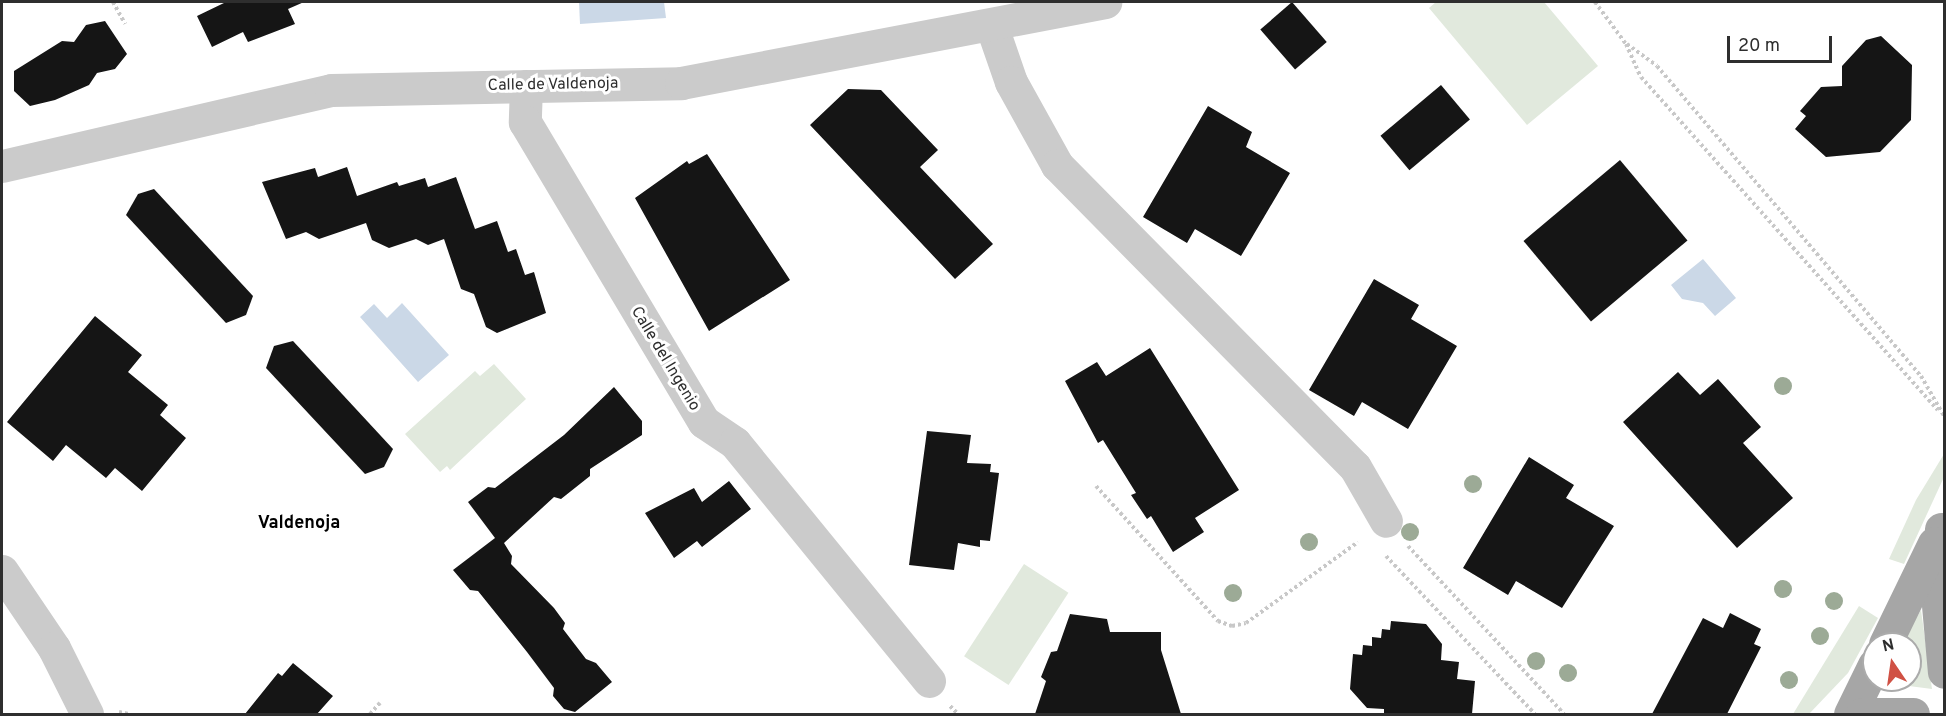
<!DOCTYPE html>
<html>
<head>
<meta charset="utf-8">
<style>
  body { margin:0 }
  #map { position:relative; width:1946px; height:716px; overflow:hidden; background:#fff; font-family:Overpass,sans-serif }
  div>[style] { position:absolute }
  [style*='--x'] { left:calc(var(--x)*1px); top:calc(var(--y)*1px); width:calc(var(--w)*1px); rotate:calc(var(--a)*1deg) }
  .green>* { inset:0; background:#e1e9dd; transform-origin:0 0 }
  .water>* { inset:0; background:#cbd8e7 }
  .building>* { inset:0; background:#151515; transform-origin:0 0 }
  .path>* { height:4px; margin-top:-2px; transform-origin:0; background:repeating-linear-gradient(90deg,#c8c8c8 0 3px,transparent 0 6px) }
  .minor>* { height:33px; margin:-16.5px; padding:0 16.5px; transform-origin:16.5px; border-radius:16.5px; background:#cbcbcb }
  .major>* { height:33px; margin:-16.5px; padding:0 16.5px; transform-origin:16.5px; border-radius:16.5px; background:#a6a6a6 }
  .trees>* { width:18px; height:18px; margin:-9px; border-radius:50%; background:#9caa96 }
  span { translate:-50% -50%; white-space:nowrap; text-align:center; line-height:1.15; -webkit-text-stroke:6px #fff; paint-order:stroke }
  .street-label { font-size:16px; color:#2e2e2e }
  .neighbourhood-label { font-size:18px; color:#000; font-weight:700 }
  .frame { position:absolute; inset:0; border:3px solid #2e2e2e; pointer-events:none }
  .north { position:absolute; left:1862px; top:632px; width:60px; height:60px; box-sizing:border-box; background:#fff; border:2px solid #ababab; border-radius:50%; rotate:347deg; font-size:16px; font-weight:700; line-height:24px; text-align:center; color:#2e2e2e }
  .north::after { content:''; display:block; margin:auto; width:21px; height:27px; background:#d05144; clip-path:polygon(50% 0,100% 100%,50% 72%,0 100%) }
  .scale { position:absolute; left:1727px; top:36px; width:105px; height:27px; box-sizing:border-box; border:3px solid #2e2e2e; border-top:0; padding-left:8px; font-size:18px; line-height:21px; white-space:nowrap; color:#2e2e2e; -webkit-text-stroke:4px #fff; paint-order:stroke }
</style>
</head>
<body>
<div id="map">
  <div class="green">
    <div style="clip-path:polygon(1436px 2px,1544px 2px,1598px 66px,1527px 125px,1429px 8px)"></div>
    <div style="clip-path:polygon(494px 364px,526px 399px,450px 470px,447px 466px,440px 472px,405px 434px,475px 371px,480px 376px)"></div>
    <div style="clip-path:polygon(1944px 454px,1944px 477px,1904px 564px,1889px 559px,1916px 500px)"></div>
    <div style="left:1024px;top:564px;width:53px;height:110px;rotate:33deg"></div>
    <div style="clip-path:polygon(1859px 606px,1878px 618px,1848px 673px,1809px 714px,1793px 714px)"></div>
    <div style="clip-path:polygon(1921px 610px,1932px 689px,1878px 682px,1910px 680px,1910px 644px,1901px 644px)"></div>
  </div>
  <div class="water">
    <div style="clip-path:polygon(579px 2px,664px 2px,666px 18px,580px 24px)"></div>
    <div style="clip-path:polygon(1703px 259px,1736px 298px,1715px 316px,1703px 303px,1682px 299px,1671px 285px)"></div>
    <div style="clip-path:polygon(402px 303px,449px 355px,418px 382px,360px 317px,374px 304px,387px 318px)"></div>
  </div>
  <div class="building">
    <div style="clip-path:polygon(226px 2px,304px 2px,288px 9px,295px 24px,248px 42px,243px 32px,212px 47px,197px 16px)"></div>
    <div style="left:1292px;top:2px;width:53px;height:42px;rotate:49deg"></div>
    <div style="clip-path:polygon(105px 21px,127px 54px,115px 69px,97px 73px,89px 85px,55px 100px,30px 106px,14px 91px,14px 71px,62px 41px,74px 42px,86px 25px)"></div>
    <div style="clip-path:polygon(1881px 36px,1912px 65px,1911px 120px,1880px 152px,1826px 157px,1795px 129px,1806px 116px,1800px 111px,1821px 87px,1842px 86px,1842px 66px,1866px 40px)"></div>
    <div style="left:1441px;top:85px;width:45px;height:79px;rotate:50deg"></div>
    <div style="clip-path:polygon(848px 89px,881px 90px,938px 150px,920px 167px,993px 244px,955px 279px,810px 125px)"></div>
    <div style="clip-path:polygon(1208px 106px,1252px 132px,1246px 147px,1290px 173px,1241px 256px,1195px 229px,1187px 243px,1143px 217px)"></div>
    <div style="clip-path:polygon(707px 154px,790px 280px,709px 331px,635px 198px,687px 161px,689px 164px)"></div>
    <div style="left:1620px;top:160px;width:105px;height:126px;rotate:50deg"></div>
    <div style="clip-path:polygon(347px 167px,357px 196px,397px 182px,399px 186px,425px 178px,428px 187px,456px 177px,475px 229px,497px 221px,508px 252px,516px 249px,525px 275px,534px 272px,546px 313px,497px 333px,486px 327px,474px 294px,461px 289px,444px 239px,428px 245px,416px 239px,389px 248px,372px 240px,366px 223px,319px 239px,306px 232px,286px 239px,262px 182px,315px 168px,318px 177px)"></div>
    <div style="clip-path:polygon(154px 189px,253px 296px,246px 315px,226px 323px,126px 215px,138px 194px)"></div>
    <div style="clip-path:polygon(1374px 279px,1419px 305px,1411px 319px,1457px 346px,1408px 429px,1362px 402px,1354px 416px,1309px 390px)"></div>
    <div style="clip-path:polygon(95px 316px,142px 355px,128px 372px,168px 405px,160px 415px,186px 438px,142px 491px,115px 468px,106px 478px,66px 445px,53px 461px,7px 422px)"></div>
    <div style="clip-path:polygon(293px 341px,393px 449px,384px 467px,365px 474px,266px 368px,274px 346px)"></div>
    <div style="clip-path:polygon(1150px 348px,1239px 490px,1195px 518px,1204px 532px,1173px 552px,1151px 516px,1147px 519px,1131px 495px,1136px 493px,1103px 440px,1098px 443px,1065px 381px,1097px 362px,1106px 376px)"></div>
    <div style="clip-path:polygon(1678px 372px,1700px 395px,1718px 379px,1761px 427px,1743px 443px,1793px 498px,1737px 548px,1623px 422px)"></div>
    <div style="clip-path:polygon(614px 387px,642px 421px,642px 435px,590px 469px,590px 476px,561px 499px,554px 497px,504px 543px,512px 556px,511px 564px,554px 608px,565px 623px,563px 629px,586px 659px,596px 663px,612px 682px,575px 712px,564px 709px,553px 696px,554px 688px,527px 652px,478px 591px,470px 590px,453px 570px,495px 538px,468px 502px,488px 487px,495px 488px,564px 435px)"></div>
    <div style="clip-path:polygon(927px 431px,971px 435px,967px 463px,991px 464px,990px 472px,999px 473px,990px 541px,980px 540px,980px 547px,958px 543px,954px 570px,909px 565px)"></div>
    <div style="clip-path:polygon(1529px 457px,1574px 485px,1566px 498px,1614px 526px,1562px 608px,1516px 581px,1508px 595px,1463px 568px)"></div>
    <div style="clip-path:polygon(729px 481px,751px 509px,702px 547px,697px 541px,674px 558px,645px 513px,694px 488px,702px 502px)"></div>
    <div style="clip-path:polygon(1730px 613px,1761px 629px,1754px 644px,1761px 647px,1727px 714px,1652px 714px,1703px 618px,1723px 628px)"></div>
    <div style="clip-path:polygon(1070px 614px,1107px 619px,1110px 632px,1161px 632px,1161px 650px,1181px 714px,1035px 714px,1046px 681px,1041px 677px,1051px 652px,1057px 651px)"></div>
    <div style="clip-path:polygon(1391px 621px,1426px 624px,1442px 644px,1441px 660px,1459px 662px,1457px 679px,1475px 681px,1472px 714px,1384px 714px,1384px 709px,1367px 708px,1350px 689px,1353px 654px,1362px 655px,1363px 645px,1372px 646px,1372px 637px,1381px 638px,1382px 629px,1390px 630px)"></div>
    <div style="clip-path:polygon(293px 663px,333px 696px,317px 714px,245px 714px,278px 673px,282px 676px)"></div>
  </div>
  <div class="path">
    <div style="--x:113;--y:2;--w:25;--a:61"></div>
    <div style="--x:1595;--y:2;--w:52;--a:53.6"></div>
    <div style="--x:1626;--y:44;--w:36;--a:66"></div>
    <div style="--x:1641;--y:77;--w:446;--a:48.3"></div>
    <div style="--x:1627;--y:44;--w:37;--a:36"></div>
    <div style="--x:1657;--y:66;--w:407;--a:49.6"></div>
    <div style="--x:1921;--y:376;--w:46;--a:60.1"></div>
    <div style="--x:1096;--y:486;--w:182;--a:47.9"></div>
    <div style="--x:1218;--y:621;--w:15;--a:20"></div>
    <div style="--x:1232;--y:626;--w:14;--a:-12"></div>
    <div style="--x:1246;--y:623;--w:138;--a:-35.9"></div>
    <div style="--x:1408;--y:546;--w:229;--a:47.1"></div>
    <div style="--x:1386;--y:556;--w:217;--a:46.7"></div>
    <div style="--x:950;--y:706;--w:11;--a:45"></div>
    <div style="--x:119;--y:712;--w:10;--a:11"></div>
    <div style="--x:370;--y:714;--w:15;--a:-48"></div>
  </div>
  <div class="minor">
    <div style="--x:992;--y:27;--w:58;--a:70.9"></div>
    <div style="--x:1011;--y:82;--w:95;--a:61"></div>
    <div style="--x:1057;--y:165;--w:424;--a:45.4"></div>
    <div style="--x:1355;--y:467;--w:62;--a:60.1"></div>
    <div style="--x:526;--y:86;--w:36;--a:92"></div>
    <div style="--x:525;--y:122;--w:349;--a:59.2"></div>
    <div style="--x:704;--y:422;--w:37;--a:34"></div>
    <div style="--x:735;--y:443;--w:307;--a:50.8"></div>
    <div style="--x:2;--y:166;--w:338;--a:-13"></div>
    <div style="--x:331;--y:90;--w:350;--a:-1.1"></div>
    <div style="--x:681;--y:83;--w:432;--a:-10.8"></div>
    <div style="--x:2;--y:571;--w:93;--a:56"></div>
    <div style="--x:54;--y:648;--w:74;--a:63.4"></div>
  </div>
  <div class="major">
    <div style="--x:1941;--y:529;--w:65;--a:93.5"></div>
    <div style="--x:1937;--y:594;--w:78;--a:84.9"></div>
    <div style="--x:1885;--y:644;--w:112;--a:-64.1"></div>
    <div style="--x:1850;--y:714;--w:55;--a:-63.9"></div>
    <div style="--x:1862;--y:714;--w:51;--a:0"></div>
  </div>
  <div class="trees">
    <div style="left:1783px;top:386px"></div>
    <div style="left:1473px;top:484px"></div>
    <div style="left:1410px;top:532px"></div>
    <div style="left:1309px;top:542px"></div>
    <div style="left:1783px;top:589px"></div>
    <div style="left:1233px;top:593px"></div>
    <div style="left:1834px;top:601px"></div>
    <div style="left:1820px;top:636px"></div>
    <div style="left:1536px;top:661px"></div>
    <div style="left:1568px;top:673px"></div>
    <div style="left:1789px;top:680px"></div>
  </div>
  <div class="street-label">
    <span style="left:553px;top:85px;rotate:-1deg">Calle de Valdenoja</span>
    <span style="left:665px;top:359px;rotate:59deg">Calle del Ingenio</span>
  </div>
  <div class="neighbourhood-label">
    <span style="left:299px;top:524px">Valdenoja</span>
  </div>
  <div class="frame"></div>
  <div class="north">N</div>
  <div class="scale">20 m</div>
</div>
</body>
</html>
